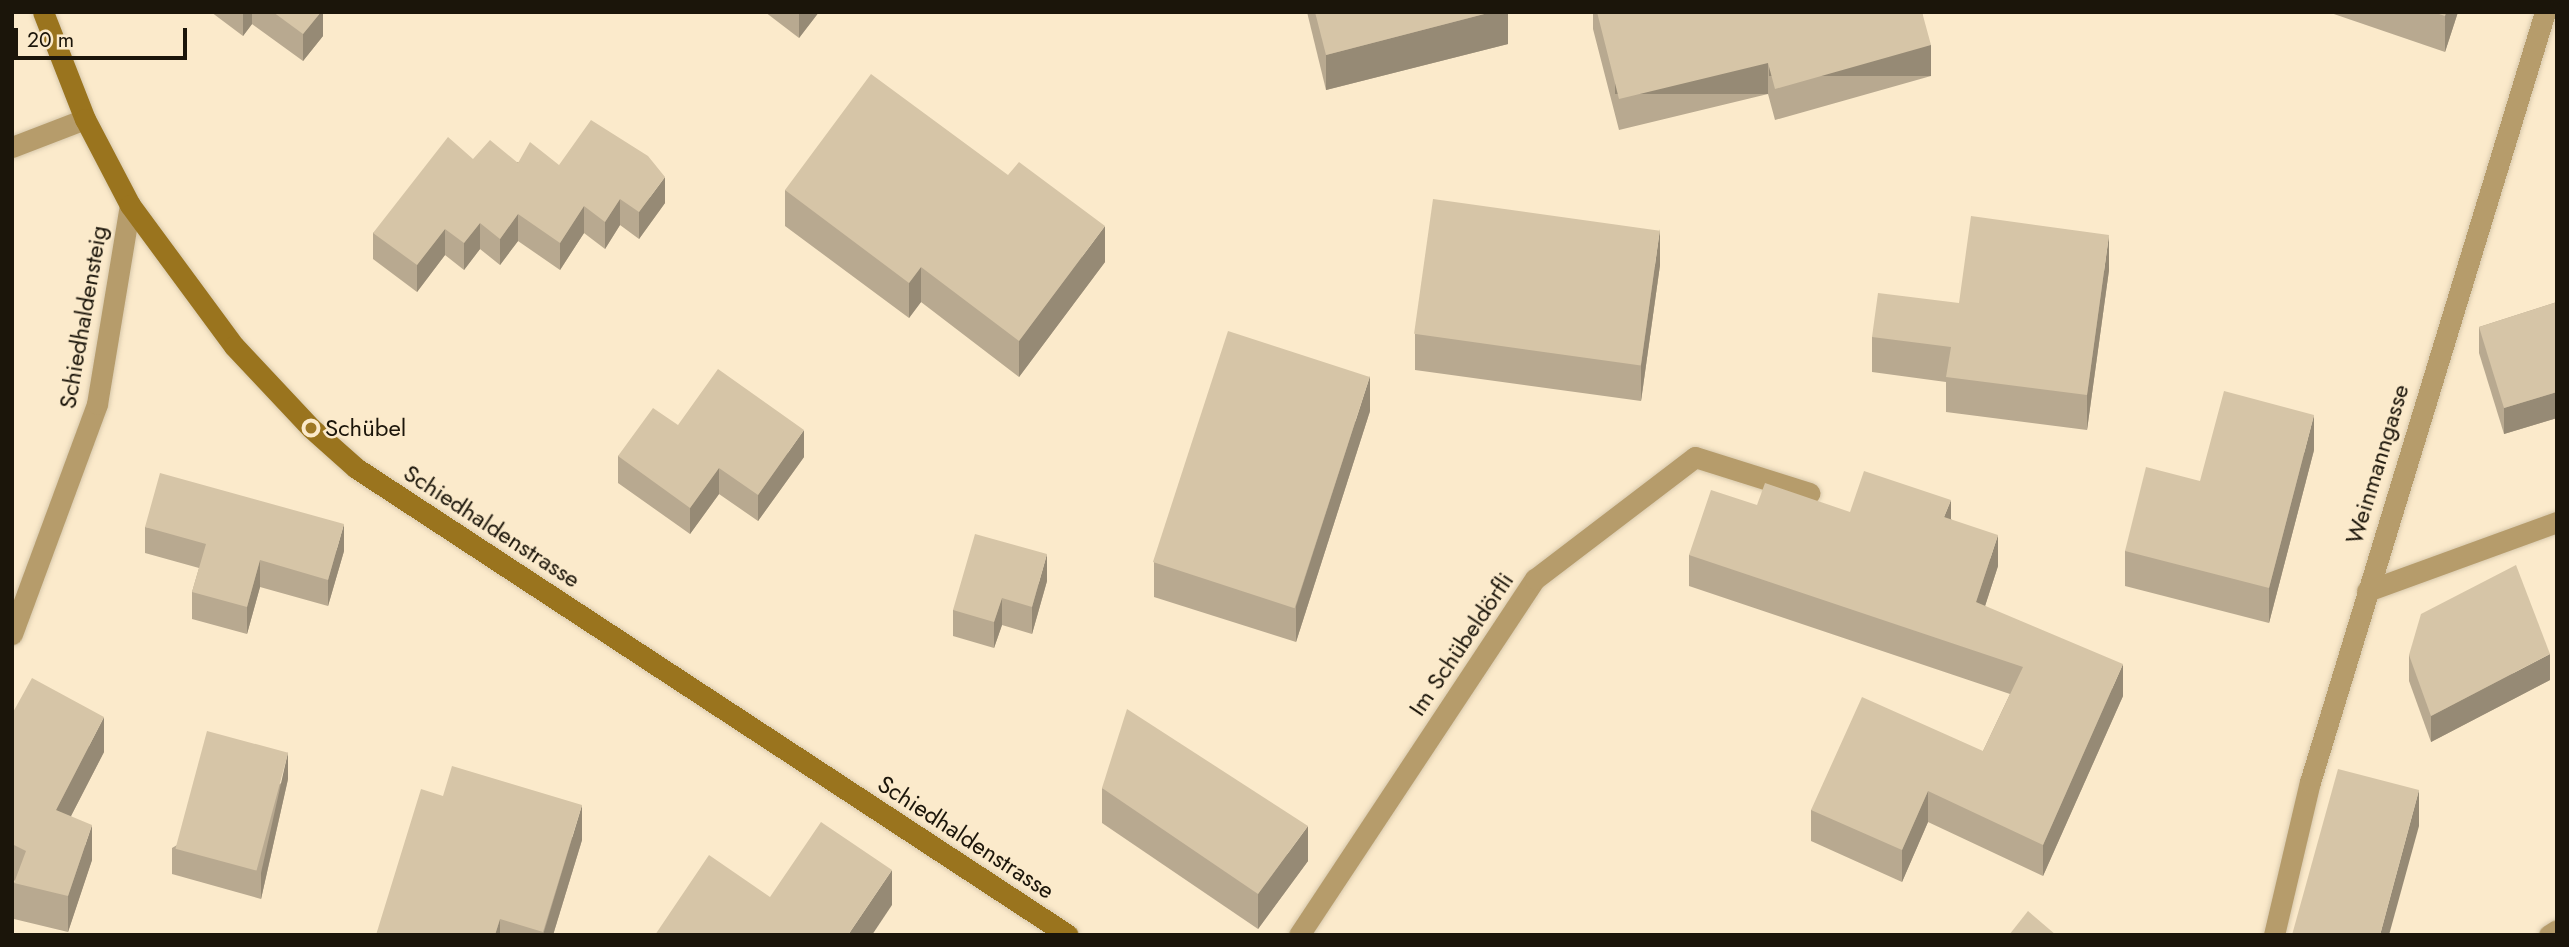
<!DOCTYPE html>
<html>
<head>
<meta charset="utf-8">
<style>
  body { margin:0 }
  #map { position:relative; width:2569px; height:947px; overflow:hidden; background:#fbeacb; font-family:Jost,sans-serif }
  div>[style] { position:absolute }
  [style*='--x'] { left:calc(var(--x)*1px); top:calc(var(--y)*1px); width:calc(var(--w)*1px); rotate:calc(var(--a)*1deg) }
  .roads { filter:drop-shadow(0 0 2px #d7c8ac) drop-shadow(0 0 2px #d7c8ac) }
  .street>* { height:21px; margin:-10.5px; padding:0 10.5px; transform-origin:10.5px; border-radius:10.5px; background:#b69c6b }
  .secondary>* { height:21px; margin:-10.5px; padding:0 10.5px; transform-origin:10.5px; border-radius:10.5px; background:#9a741e }
  .wall>* { inset:0; background:#b8a990 }
  .shaded-wall>* { inset:0; background:#968a75; transform-origin:0 0 }
  .building>* { inset:0; background:#d6c5a7; transform-origin:0 0 }
  .dots>* { width:19px; height:19px; translate:-50% -50%; box-sizing:border-box; border:4px solid #fbeacb; border-radius:50% }
  span { translate:-50% -50%; white-space:nowrap; text-align:center; line-height:1.15; -webkit-text-stroke:5px #fbeacb; paint-order:stroke }
  .street-label { font-size:24px; color:#1b150a }
  .poi-label { font-size:24px; color:#1b150a }
  .left { translate:0 -50%; text-align:left }
  .frame { position:absolute; inset:0; border:14px solid #1b150a; pointer-events:none }
  .scale { position:absolute; left:14px; top:28px; width:173px; height:32px; box-sizing:border-box; border:4px solid #1b150a; border-top:0; padding-left:9px; font-size:21px; line-height:24px; white-space:nowrap; color:#1b150a; -webkit-text-stroke:5px #fbeacb; paint-order:stroke }
</style>
</head>
<body>
<div id="map">
  <div class="roads">
    <div class="street">
      <div style="--x:12;--y:147;--w:78;--a:-21"></div>
      <div style="--x:2367;--y:591;--w:202;--a:-20"></div>
      <div style="--x:12;--y:634;--w:245;--a:-69.7"></div>
      <div style="--x:97;--y:404;--w:202;--a:-80.6"></div>
      <div style="--x:1299;--y:935;--w:427;--a:-56.5"></div>
      <div style="--x:1535;--y:579;--w:201;--a:-37.3"></div>
      <div style="--x:1695;--y:457;--w:120;--a:17.5"></div>
      <div style="--x:2274;--y:935;--w:157;--a:-76.8"></div>
      <div style="--x:2310;--y:782;--w:805;--a:-73.03"></div>
      <div style="--x:2549;--y:935;--w:9;--a:-32"></div>
    </div>
    <div class="secondary">
      <div style="--x:43;--y:12;--w:115;--a:68.6"></div>
      <div style="--x:85;--y:119;--w:97;--a:62.4"></div>
      <div style="--x:130;--y:205;--w:175;--a:53.6"></div>
      <div style="--x:234;--y:346;--w:112;--a:46.8"></div>
      <div style="--x:311;--y:428;--w:60;--a:41.6"></div>
      <div style="--x:356;--y:468;--w:851;--a:33.26"></div>
    </div>
  </div>
  <div class="wall">
    <div style="clip-path:polygon(211px 12px,323px 12px,323px 36px,303px 61px,252px 24px,243px 36px)"></div>
    <div style="clip-path:polygon(765px 12px,819px 12px,799px 38px)"></div>
    <div style="clip-path:polygon(1307px 12px,1508px 12px,1508px 44px,1326px 90px)"></div>
    <div style="clip-path:polygon(1593px 12px,1922px 12px,1931px 76px,1775px 120px,1768px 94px,1619px 130px,1593px 29px)"></div>
    <div style="clip-path:polygon(2328px 12px,2458px 12px,2445px 52px)"></div>
    <div style="clip-path:polygon(473px 159px,559px 165px,665px 203px,639px 239px,620px 225px,605px 249px,584px 233px,560px 270px,518px 241px,500px 265px,480px 249px,464px 270px,445px 255px,417px 292px,373px 259px,373px 233px)"></div>
    <div style="clip-path:polygon(785px 190px,1105px 262px,1019px 377px,921px 302px,909px 318px,785px 226px)"></div>
    <div style="clip-path:polygon(1660px 265px,1641px 401px,1415px 370px,1415px 334px)"></div>
    <div style="clip-path:polygon(2109px 270px,2087px 430px,1946px 412px,1946px 382px,1872px 372px,1872px 337px,1959px 303px)"></div>
    <div style="clip-path:polygon(2557px 302px,2557px 418px,2504px 434px,2479px 353px,2479px 327px)"></div>
    <div style="clip-path:polygon(1370px 411px,1296px 642px,1154px 597px,1154px 562px)"></div>
    <div style="clip-path:polygon(678px 425px,804px 457px,758px 521px,719px 494px,690px 534px,618px 483px,618px 456px)"></div>
    <div style="clip-path:polygon(2314px 450px,2269px 623px,2125px 586px,2125px 551px,2200px 481px)"></div>
    <div style="clip-path:polygon(1850px 512px,1951px 519px,1998px 566px,1985px 606px,2123px 696px,2043px 876px,1928px 822px,1902px 882px,1811px 841px,1811px 810px,1983px 751px,2010px 694px,1689px 586px,1689px 555px)"></div>
    <div style="clip-path:polygon(145px 527px,344px 551px,328px 606px,260px 587px,247px 634px,192px 619px,192px 592px,199px 568px,145px 553px)"></div>
    <div style="clip-path:polygon(1047px 581px,1032px 634px,1002px 625px,994px 648px,953px 636px,953px 610px)"></div>
    <div style="clip-path:polygon(2409px 655px,2550px 680px,2431px 742px,2409px 681px)"></div>
    <div style="clip-path:polygon(12px 714px,104px 752px,71px 816px,92px 860px,68px 932px,14px 919px,14px 883px,15px 881px,12px 879px)"></div>
    <div style="clip-path:polygon(288px 779px,261px 899px,172px 874px,172px 848px)"></div>
    <div style="clip-path:polygon(1102px 788px,1308px 861px,1258px 929px,1102px 823px)"></div>
    <div style="clip-path:polygon(443px 796px,582px 840px,553px 935px,376px 935px)"></div>
  </div>
  <div class="shaded-wall">
    <div style="clip-path:polygon(243px 12px,252px 12px,252px 24px,243px 36px)"></div>
    <div style="clip-path:polygon(321px 12px,323px 12px,323px 36px,303px 61px,303px 34px)"></div>
    <div style="clip-path:polygon(799px 12px,819px 12px,799px 38px)"></div>
    <div style="clip-path:polygon(1492px 12px,1508px 12px,1508px 44px,1326px 90px,1326px 55px)"></div>
    <div style="clip-path:polygon(2446px 12px,2458px 12px,2445px 52px,2445px 16px)"></div>
    <div style="left:1931px;top:45px;width:31px;height:162px;rotate:90deg"></div>
    <div style="left:1768px;top:63px;width:31px;height:153px;rotate:90deg"></div>
    <div style="clip-path:polygon(665px 177px,665px 203px,639px 239px,639px 212px)"></div>
    <div style="clip-path:polygon(620px 199px,620px 225px,605px 249px,605px 222px)"></div>
    <div style="clip-path:polygon(584px 206px,584px 233px,560px 270px,560px 243px)"></div>
    <div style="clip-path:polygon(518px 214px,518px 241px,500px 265px,500px 239px)"></div>
    <div style="clip-path:polygon(480px 223px,480px 249px,464px 270px,464px 243px)"></div>
    <div style="clip-path:polygon(1105px 226px,1105px 262px,1019px 377px,1019px 341px)"></div>
    <div style="clip-path:polygon(445px 229px,445px 255px,417px 292px,417px 265px)"></div>
    <div style="clip-path:polygon(1660px 229px,1660px 265px,1641px 401px,1641px 365px)"></div>
    <div style="clip-path:polygon(2109px 235px,2109px 270px,2087px 430px,2087px 395px)"></div>
    <div style="clip-path:polygon(921px 267px,921px 302px,909px 318px,909px 283px)"></div>
    <div style="clip-path:polygon(1370px 376px,1370px 411px,1296px 642px,1296px 606px)"></div>
    <div style="clip-path:polygon(2557px 392px,2557px 418px,2504px 434px,2504px 408px)"></div>
    <div style="clip-path:polygon(2314px 415px,2314px 450px,2269px 623px,2269px 588px)"></div>
    <div style="clip-path:polygon(804px 430px,804px 457px,758px 521px,758px 495px)"></div>
    <div style="clip-path:polygon(719px 468px,719px 494px,690px 534px,690px 508px)"></div>
    <div style="clip-path:polygon(1951px 500px,1951px 531px,1944px 517px)"></div>
    <div style="clip-path:polygon(344px 524px,344px 551px,328px 606px,328px 580px)"></div>
    <div style="clip-path:polygon(1998px 535px,1998px 566px,1976px 634px,1976px 602px)"></div>
    <div style="clip-path:polygon(1047px 554px,1047px 581px,1032px 634px,1032px 607px)"></div>
    <div style="clip-path:polygon(260px 560px,260px 587px,247px 634px,247px 607px)"></div>
    <div style="clip-path:polygon(1002px 598px,1002px 625px,994px 648px,994px 622px)"></div>
    <div style="clip-path:polygon(2550px 654px,2550px 680px,2431px 742px,2431px 716px)"></div>
    <div style="clip-path:polygon(2123px 664px,2123px 696px,2043px 876px,2043px 845px)"></div>
    <div style="clip-path:polygon(104px 717px,104px 752px,56px 845px,56px 810px)"></div>
    <div style="clip-path:polygon(288px 752px,288px 779px,261px 899px,261px 873px)"></div>
    <div style="clip-path:polygon(2419px 790px,2419px 826px,2389px 935px,2380px 935px)"></div>
    <div style="clip-path:polygon(1928px 791px,1928px 822px,1902px 882px,1902px 850px)"></div>
    <div style="clip-path:polygon(582px 805px,582px 840px,553px 935px,543px 935px)"></div>
    <div style="clip-path:polygon(92px 825px,92px 860px,68px 932px,68px 896px)"></div>
    <div style="clip-path:polygon(1308px 826px,1308px 861px,1258px 929px,1258px 894px)"></div>
    <div style="clip-path:polygon(892px 870px,892px 905px,872px 935px,848px 935px)"></div>
    <div style="clip-path:polygon(500px 919px,500px 935px,495px 935px)"></div>
  </div>
  <div class="building">
    <div style="clip-path:polygon(273px 12px,321px 12px,303px 34px)"></div>
    <div style="clip-path:polygon(1315px 12px,1492px 12px,1326px 55px)"></div>
    <div style="clip-path:polygon(1597px 12px,1922px 12px,1931px 45px,1775px 89px,1768px 63px,1619px 99px)"></div>
    <div style="clip-path:polygon(2433px 12px,2446px 12px,2445px 16px)"></div>
    <div style="clip-path:polygon(871px 74px,1008px 175px,1019px 162px,1105px 226px,1019px 341px,921px 267px,909px 283px,785px 190px)"></div>
    <div style="clip-path:polygon(591px 120px,648px 156px,665px 177px,639px 212px,620px 199px,605px 222px,584px 206px,560px 243px,518px 214px,500px 239px,480px 223px,464px 243px,445px 229px,417px 265px,373px 233px,448px 137px,473px 159px,490px 140px,518px 163px,530px 142px,559px 165px)"></div>
    <div style="left:1433px;top:199px;width:229px;height:136px;rotate:8deg"></div>
    <div style="clip-path:polygon(1971px 216px,2109px 235px,2087px 395px,1946px 377px,1951px 347px,1872px 337px,1878px 293px,1959px 303px)"></div>
    <div style="clip-path:polygon(2557px 302px,2557px 392px,2504px 408px,2479px 327px)"></div>
    <div style="left:1228px;top:331px;width:149px;height:243px;rotate:18deg"></div>
    <div style="clip-path:polygon(718px 369px,804px 430px,758px 495px,719px 468px,690px 508px,618px 456px,653px 408px,678px 425px)"></div>
    <div style="clip-path:polygon(2224px 391px,2314px 415px,2269px 588px,2125px 551px,2146px 467px,2200px 481px)"></div>
    <div style="clip-path:polygon(1864px 471px,1951px 500px,1944px 517px,1998px 535px,1976px 602px,2123px 664px,2043px 845px,1928px 791px,1902px 850px,1811px 810px,1862px 697px,1983px 751px,2023px 667px,1689px 555px,1711px 490px,1757px 505px,1765px 483px,1850px 512px)"></div>
    <div style="clip-path:polygon(160px 473px,344px 524px,328px 580px,260px 560px,247px 607px,192px 592px,206px 544px,145px 527px)"></div>
    <div style="clip-path:polygon(975px 534px,1047px 554px,1032px 607px,1002px 598px,994px 622px,953px 610px)"></div>
    <div style="clip-path:polygon(2516px 565px,2550px 654px,2431px 716px,2409px 655px,2421px 614px)"></div>
    <div style="clip-path:polygon(32px 678px,104px 717px,56px 810px,92px 825px,68px 896px,14px 883px,26px 851px,12px 844px,12px 714px)"></div>
    <div style="clip-path:polygon(1127px 709px,1308px 826px,1258px 894px,1102px 788px)"></div>
    <div style="left:207px;top:731px;width:84px;height:122px;rotate:15deg"></div>
    <div style="clip-path:polygon(452px 766px,582px 805px,543px 932px,500px 919px,495px 935px,376px 935px,421px 789px,443px 796px)"></div>
    <div style="clip-path:polygon(2338px 769px,2419px 790px,2380px 935px,2292px 935px)"></div>
    <div style="clip-path:polygon(821px 822px,892px 870px,848px 935px,655px 935px,709px 855px,770px 897px)"></div>
    <div style="clip-path:polygon(2028px 911px,2056px 935px,2009px 935px)"></div>
  </div>
  <div class="dots">
    <div style="left:311px;top:428px;background:#9e7825"></div>
  </div>
  <div class="street-label">
    <span style="left:83px;top:317px;rotate:-80deg">Schiedhaldensteig</span>
    <span style="left:2377px;top:464px;rotate:-73deg">Weinmanngasse</span>
    <span style="left:492px;top:526px;rotate:33deg">Schiedhaldenstrasse</span>
    <span style="left:1461px;top:644px;rotate:-56deg">Im Schübeldörfli</span>
    <span style="left:966px;top:837px;rotate:33deg">Schiedhaldenstrasse</span>
  </div>
  <div class="poi-label">
    <span class="left" style="left:325px;top:428px">Schübel</span>
  </div>
  <div class="frame"></div>
  <div class="scale">20 m</div>
</div>
</body>
</html>
